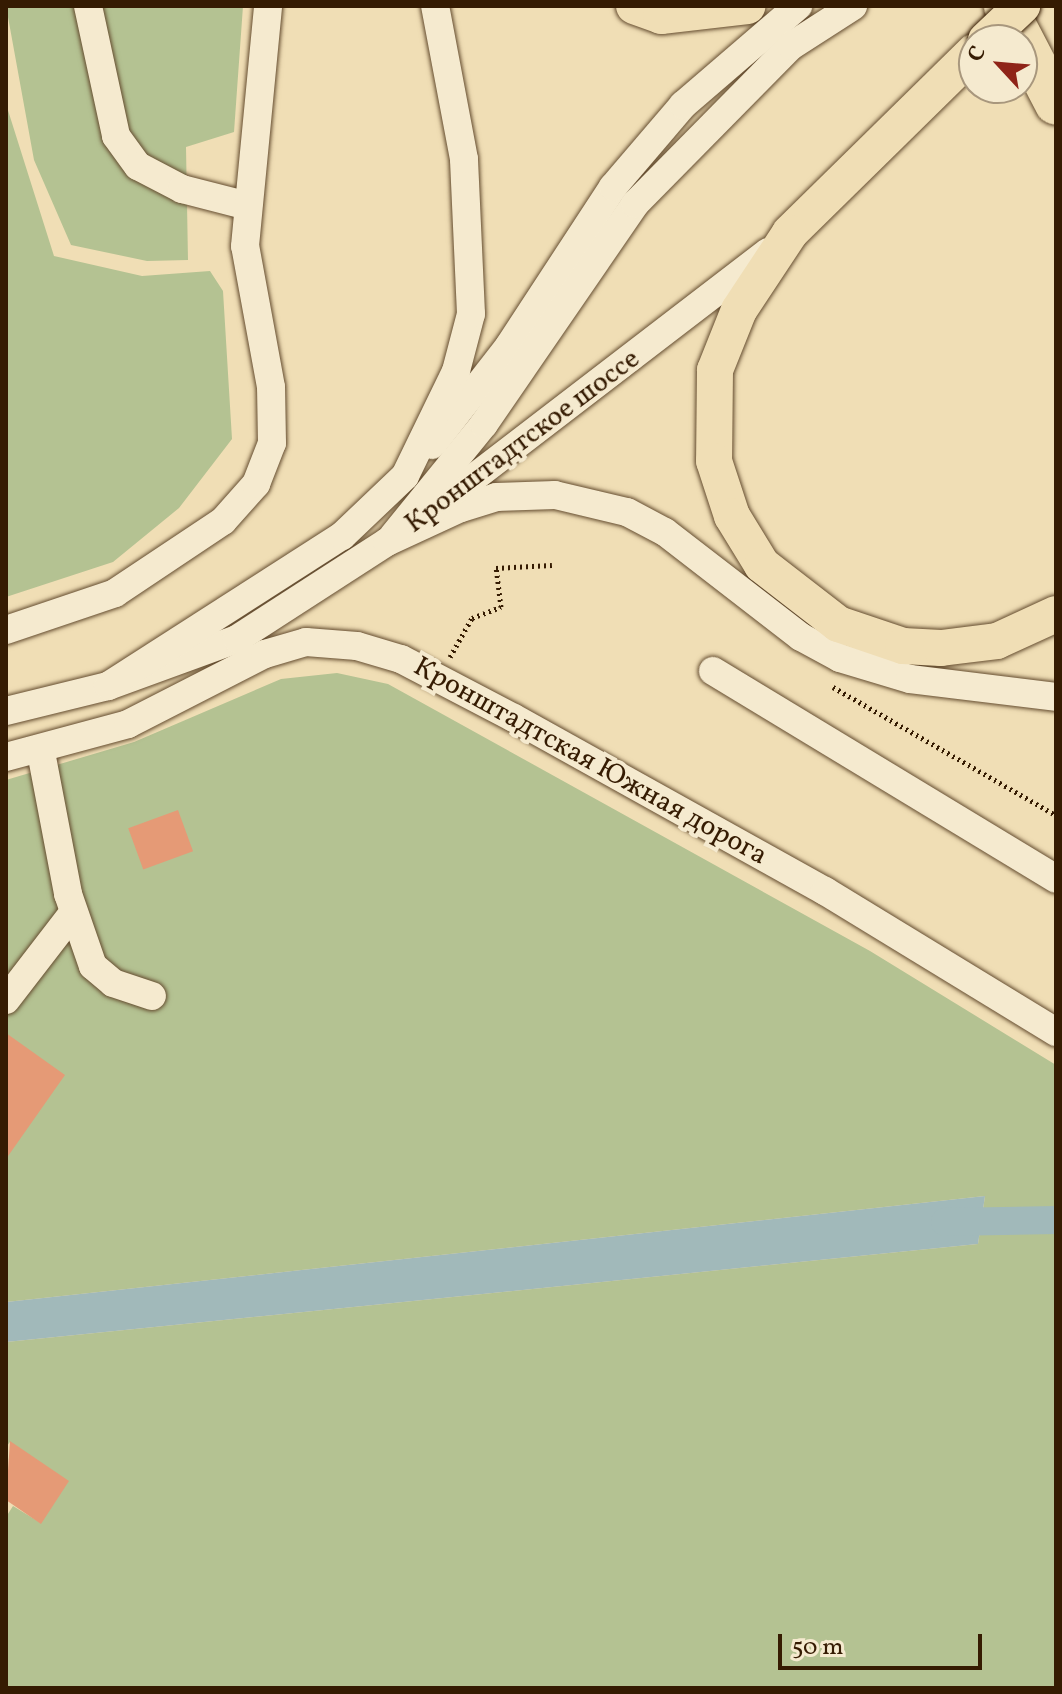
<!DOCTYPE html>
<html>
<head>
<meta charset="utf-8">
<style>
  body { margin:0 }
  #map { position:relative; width:1062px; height:1694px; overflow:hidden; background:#f0deb5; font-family:Vollkorn,serif }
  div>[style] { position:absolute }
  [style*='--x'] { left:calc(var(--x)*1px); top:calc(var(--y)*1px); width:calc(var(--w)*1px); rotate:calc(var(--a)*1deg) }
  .green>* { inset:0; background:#b4c292 }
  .water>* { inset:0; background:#a1b9ba }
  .canal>* { height:28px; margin:-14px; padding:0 14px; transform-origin:14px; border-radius:14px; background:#a1b9ba }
  .building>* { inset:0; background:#e59a76; transform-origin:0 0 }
  .path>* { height:5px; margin-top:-2.5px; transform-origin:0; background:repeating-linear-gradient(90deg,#351b02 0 2px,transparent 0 6px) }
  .roads { filter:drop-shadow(0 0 2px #644c2f) drop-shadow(0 0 2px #644c2f) }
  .minor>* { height:28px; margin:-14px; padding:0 14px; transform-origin:14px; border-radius:14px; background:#f5eacf }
  .major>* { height:36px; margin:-18px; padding:0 18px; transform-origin:18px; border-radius:18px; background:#f0deb5 }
  .highway>* { height:42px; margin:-21px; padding:0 21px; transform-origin:21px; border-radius:21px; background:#f0deb5 }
  .bridges { filter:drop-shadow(0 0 2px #351b02) drop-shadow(0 0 2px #351b02) }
  .major-bridge>* { height:36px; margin:-18px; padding:0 18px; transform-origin:18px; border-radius:18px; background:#f0deb5 }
  span { translate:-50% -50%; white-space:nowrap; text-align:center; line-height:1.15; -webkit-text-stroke:8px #f5eacf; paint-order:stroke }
  .street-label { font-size:28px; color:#351b02 }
  .frame { position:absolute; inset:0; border:8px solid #351b02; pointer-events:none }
  .north { position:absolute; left:958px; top:24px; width:80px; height:80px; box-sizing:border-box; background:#f5eacf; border:2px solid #a8977d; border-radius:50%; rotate:296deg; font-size:22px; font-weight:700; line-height:32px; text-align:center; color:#351b02 }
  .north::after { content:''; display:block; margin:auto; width:28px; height:36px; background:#8f2418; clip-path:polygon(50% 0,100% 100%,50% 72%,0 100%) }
  .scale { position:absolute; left:778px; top:1634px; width:204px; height:36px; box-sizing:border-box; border:4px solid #351b02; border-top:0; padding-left:10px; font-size:24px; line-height:28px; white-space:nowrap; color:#351b02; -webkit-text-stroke:6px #f5eacf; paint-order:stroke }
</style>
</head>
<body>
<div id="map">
  <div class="green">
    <div style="clip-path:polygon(6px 6px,243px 6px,234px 132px,186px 147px,188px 260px,147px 261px,71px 245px,34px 160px)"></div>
    <div style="clip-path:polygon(6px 104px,54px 256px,142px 276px,210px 271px,223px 291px,232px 439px,179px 508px,113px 562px,6px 597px)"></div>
    <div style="clip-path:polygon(337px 673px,388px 684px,870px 951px,1056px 1065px,1056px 1688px,6px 1688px,6px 1517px,13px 1506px,41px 1523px,10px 1442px,6px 1447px,6px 1342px,978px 1244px,985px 1196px,6px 1302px,6px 780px,134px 742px,281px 679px)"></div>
  </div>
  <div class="water">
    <div style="clip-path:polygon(985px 1196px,978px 1244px,6px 1342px,6px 1302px)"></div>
  </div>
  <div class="canal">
    <div style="--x:945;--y:1222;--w:111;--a:-1"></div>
  </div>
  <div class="building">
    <div style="left:178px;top:810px;width:44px;height:53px;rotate:70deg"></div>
    <div style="clip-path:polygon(6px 1033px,65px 1075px,6px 1159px)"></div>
    <div style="clip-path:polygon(10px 1441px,69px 1481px,41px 1524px,6px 1500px)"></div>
  </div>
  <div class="path">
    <div style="--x:450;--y:657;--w:45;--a:-60.6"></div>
    <div style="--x:472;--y:618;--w:31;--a:-21"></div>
    <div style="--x:501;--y:607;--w:39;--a:-97"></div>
    <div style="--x:496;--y:568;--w:56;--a:-3.1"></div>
    <div style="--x:833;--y:687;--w:257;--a:29.9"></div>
  </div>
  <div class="roads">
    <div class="minor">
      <div style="--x:88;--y:6;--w:133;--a:77.8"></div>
      <div style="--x:116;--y:136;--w:37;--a:54"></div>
      <div style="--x:138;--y:166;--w:50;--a:27.6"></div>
      <div style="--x:182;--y:189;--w:68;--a:14.4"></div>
      <div style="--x:432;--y:445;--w:125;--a:-52.1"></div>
      <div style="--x:509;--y:346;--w:190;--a:-56.8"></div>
      <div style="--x:613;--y:187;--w:108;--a:-49.5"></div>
      <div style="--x:683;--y:105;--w:152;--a:-40.7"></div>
      <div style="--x:433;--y:509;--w:422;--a:-37.5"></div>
      <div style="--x:393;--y:536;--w:144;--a:-50.9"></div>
      <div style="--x:484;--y:424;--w:267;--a:-55.5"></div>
      <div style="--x:635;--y:204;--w:222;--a:-45.4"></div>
      <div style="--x:791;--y:46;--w:74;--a:-32.8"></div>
      <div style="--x:6;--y:630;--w:115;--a:-18.7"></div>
      <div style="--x:115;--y:593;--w:130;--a:-33.7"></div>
      <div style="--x:223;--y:521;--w:50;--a:-48.3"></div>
      <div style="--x:256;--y:484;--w:44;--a:-68.7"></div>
      <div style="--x:272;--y:443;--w:56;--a:-91"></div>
      <div style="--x:271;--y:387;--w:143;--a:-100.4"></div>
      <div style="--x:245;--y:246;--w:241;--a:-84.5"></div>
      <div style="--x:713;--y:671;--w:401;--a:31.2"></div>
      <div style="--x:108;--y:686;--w:137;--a:-20"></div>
      <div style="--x:237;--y:639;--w:179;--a:-32.9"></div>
      <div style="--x:387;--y:542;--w:81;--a:-24.7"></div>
      <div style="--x:461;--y:508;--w:37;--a:-17"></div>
      <div style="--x:496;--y:497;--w:59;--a:-1.9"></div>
      <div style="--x:555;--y:495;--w:74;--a:13.3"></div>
      <div style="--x:627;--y:512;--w:43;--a:27.8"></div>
      <div style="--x:665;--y:532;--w:172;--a:37.7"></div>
      <div style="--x:801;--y:637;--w:44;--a:28.3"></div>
      <div style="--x:840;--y:658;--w:73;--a:16.7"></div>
      <div style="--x:910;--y:679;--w:147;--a:7"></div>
      <div style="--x:6;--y:711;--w:105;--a:-13.8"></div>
      <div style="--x:108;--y:686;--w:278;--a:-32.7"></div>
      <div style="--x:342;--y:536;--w:87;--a:-43.6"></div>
      <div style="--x:405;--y:476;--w:117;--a:-64.1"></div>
      <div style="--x:456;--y:371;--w:59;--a:-75.3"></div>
      <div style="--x:471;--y:314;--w:155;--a:-92.6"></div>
      <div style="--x:464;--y:159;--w:156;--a:-100.7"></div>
      <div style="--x:41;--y:752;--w:145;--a:79.2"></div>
      <div style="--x:68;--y:894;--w:76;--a:70.9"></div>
      <div style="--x:93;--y:966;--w:26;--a:40"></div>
      <div style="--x:113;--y:983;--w:41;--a:18.4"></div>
      <div style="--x:6;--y:757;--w:126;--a:-15.1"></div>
      <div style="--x:128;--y:724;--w:154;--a:-27.1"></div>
      <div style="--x:265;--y:654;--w:43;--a:-16.3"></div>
      <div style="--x:306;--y:642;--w:51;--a:4.5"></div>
      <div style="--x:357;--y:646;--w:46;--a:16.5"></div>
      <div style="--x:401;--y:659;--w:127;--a:27.6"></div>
      <div style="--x:514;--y:718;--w:356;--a:29.1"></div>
      <div style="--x:825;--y:891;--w:271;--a:31.4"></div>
      <div style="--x:6;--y:1000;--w:110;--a:-52.4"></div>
    </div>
    <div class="major">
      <div style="--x:634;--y:6;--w:29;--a:20"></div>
      <div style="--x:661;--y:16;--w:87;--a:-6.6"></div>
      <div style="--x:974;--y:52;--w:258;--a:135.5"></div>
      <div style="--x:790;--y:233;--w:92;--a:123.5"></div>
      <div style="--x:739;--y:310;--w:65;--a:111.8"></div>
      <div style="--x:715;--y:370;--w:91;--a:90.6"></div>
      <div style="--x:714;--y:461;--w:58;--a:71.9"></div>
      <div style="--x:732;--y:516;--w:57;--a:58.5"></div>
      <div style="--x:762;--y:565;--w:96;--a:37.8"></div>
      <div style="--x:838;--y:624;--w:69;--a:18.7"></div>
      <div style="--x:903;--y:646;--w:38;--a:3"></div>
      <div style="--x:941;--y:648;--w:56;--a:-7.1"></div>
      <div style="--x:997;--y:641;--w:65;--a:-24.6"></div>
    </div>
    <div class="highway">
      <div style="--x:1005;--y:6;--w:110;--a:62.5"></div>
    </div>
  </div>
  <div class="bridges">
    <div class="major-bridge">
      <div style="--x:986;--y:40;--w:50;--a:-43.4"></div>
    </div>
  </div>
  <div class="street-label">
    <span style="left:523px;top:442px;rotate:-37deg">Кронштадтское шоссе</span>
    <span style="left:590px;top:762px;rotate:29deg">Кронштадтская Южная дорога</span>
  </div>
  <div class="frame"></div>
  <div class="north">С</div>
  <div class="scale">50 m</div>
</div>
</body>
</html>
